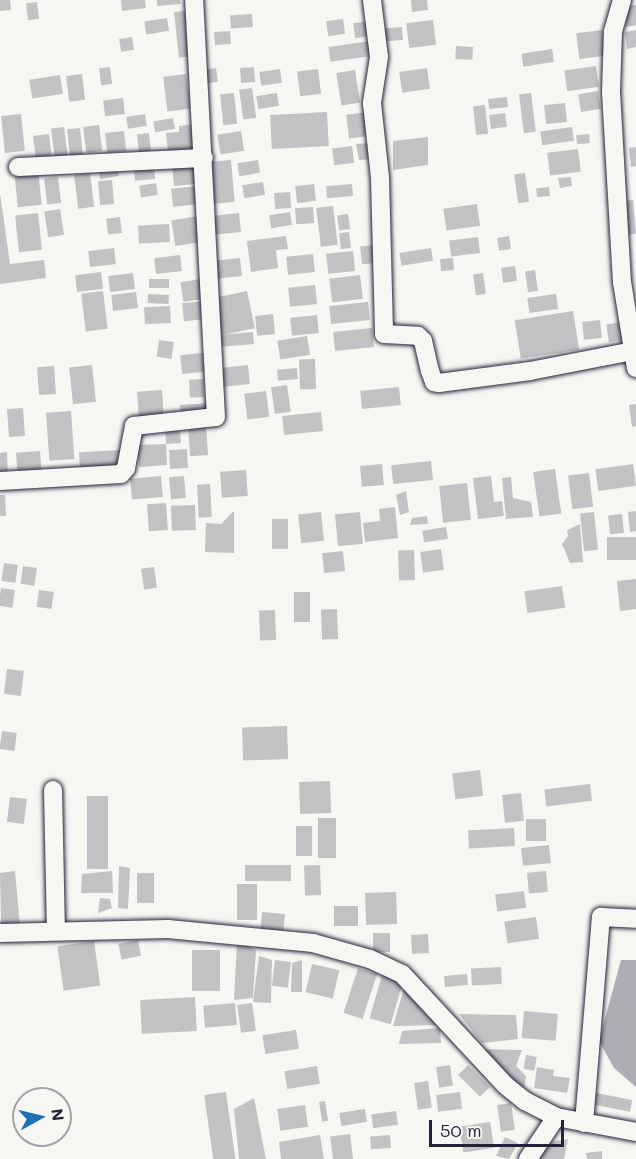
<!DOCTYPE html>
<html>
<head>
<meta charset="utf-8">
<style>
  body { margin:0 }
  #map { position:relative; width:636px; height:1159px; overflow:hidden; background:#f6f6f2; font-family:Mali,sans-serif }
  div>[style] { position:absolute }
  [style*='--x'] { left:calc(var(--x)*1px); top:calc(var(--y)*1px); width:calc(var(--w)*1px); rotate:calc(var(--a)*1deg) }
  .water>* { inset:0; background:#adadb3 }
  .building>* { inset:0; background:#c2c2c4; transform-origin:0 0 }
  .roads { filter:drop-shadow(0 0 2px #22223b) drop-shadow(0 0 2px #22223b) }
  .street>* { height:18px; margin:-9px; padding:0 9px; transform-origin:9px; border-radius:9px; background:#f6f6f2 }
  span { translate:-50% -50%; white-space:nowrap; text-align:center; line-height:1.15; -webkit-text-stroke:6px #f6f6f2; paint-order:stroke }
  .north { position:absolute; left:12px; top:1087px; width:60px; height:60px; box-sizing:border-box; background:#f6f6f2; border:2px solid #a1a1a9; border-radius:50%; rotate:82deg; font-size:16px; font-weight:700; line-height:24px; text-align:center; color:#22223b }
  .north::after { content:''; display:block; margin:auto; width:21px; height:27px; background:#1f6fb2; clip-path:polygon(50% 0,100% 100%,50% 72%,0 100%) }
  .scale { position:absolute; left:429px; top:1120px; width:135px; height:27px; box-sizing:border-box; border:3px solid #22223b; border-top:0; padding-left:8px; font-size:18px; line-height:21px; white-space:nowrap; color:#22223b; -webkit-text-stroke:4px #f6f6f2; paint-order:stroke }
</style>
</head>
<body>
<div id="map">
  <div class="water">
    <div style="clip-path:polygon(621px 960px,636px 960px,636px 1087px,614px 1068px,599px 1041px)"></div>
  </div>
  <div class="building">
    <div style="clip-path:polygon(0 0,10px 0,11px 10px,0 11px)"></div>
    <div style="clip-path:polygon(121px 0,145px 0,146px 8px,122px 11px)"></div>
    <div style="clip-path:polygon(157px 0,180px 0,181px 4px,157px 6px)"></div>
    <div style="clip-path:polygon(411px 0,427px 0,428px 10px,412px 12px)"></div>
    <div style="left:37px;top:2px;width:17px;height:11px;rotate:83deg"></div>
    <div style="clip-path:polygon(636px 5px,636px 25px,626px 27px,623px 7px)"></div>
    <div style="left:193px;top:10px;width:46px;height:19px;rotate:84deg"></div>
    <div style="left:252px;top:14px;width:13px;height:22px;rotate:86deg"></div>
    <div style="left:167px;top:18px;width:13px;height:23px;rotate:81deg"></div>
    <div style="left:343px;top:19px;width:15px;height:17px;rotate:82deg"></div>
    <div style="left:433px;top:20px;width:25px;height:27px;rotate:83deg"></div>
    <div style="left:370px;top:21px;width:15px;height:17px;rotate:82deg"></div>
    <div style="left:402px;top:27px;width:13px;height:17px;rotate:86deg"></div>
    <div style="left:602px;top:30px;width:26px;height:26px;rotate:83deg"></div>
    <div style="clip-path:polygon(636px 30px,636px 47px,627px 49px,625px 32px)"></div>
    <div style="left:230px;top:31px;width:13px;height:16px;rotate:86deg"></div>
    <div style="left:132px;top:37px;width:13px;height:13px;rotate:81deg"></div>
    <div style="left:371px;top:41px;width:15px;height:43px;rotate:82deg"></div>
    <div style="left:456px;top:46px;width:17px;height:13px;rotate:3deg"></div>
    <div style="left:552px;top:49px;width:13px;height:31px;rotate:81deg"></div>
    <div style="left:596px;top:66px;width:21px;height:32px;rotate:82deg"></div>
    <div style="left:110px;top:67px;width:17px;height:11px;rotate:83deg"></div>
    <div style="left:254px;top:67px;width:15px;height:14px;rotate:86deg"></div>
    <div style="left:216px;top:68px;width:14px;height:15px;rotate:82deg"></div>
    <div style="left:427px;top:68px;width:21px;height:28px;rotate:82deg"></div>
    <div style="left:280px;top:69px;width:14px;height:21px;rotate:82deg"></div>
    <div style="left:318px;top:69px;width:25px;height:21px;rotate:83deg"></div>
    <div style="left:355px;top:70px;width:33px;height:19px;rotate:81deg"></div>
    <div style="left:82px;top:74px;width:26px;height:16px;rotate:83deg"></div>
    <div style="left:186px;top:74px;width:35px;height:23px;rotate:83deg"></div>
    <div style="left:60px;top:75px;width:19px;height:31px;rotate:81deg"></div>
    <div style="left:252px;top:88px;width:30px;height:13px;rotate:82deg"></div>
    <div style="left:598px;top:91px;width:18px;height:20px;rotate:81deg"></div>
    <div style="left:234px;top:93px;width:31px;height:14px;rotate:84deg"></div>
    <div style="left:277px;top:93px;width:13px;height:21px;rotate:81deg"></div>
    <div style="left:531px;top:93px;width:39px;height:12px;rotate:83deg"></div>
    <div style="left:507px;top:97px;width:10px;height:19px;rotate:84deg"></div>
    <div style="left:123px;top:98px;width:16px;height:20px;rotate:83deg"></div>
    <div style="left:565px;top:103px;width:19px;height:21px;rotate:84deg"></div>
    <div style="left:485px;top:105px;width:29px;height:12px;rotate:84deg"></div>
    <div style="left:327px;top:112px;width:34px;height:57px;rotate:87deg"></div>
    <div style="left:369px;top:112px;width:24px;height:23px;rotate:83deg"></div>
    <div style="left:505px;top:113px;width:14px;height:16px;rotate:82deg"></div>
    <div style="left:21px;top:114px;width:37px;height:20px;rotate:84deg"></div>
    <div style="left:145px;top:114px;width:12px;height:19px;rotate:81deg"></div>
    <div style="left:173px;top:118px;width:11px;height:20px;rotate:80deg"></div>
    <div style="clip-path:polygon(199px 124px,202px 150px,168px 151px,166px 133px,179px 132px,179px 126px)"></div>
    <div style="left:99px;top:125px;width:26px;height:16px;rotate:83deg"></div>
    <div style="left:64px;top:127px;width:32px;height:13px;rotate:83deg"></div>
    <div style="left:572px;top:127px;width:14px;height:32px;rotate:82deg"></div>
    <div style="left:80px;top:128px;width:29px;height:13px;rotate:84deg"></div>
    <div style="left:124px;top:131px;width:20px;height:19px;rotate:84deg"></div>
    <div style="left:241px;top:131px;width:20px;height:24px;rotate:81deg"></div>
    <div style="left:149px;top:133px;width:18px;height:12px;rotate:84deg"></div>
    <div style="left:49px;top:134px;width:26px;height:16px;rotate:83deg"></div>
    <div style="left:589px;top:134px;width:9px;height:13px;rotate:84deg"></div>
    <div style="clip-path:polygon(428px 137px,428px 165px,393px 170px,393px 141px)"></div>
    <div style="clip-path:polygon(371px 143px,373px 159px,359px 160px,356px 144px)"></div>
    <div style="left:352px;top:146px;width:17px;height:20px;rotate:83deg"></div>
    <div style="clip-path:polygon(636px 147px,636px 166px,631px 167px,629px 148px)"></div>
    <div style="left:578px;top:149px;width:23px;height:31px;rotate:83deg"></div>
    <div style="left:231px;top:160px;width:42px;height:24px;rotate:85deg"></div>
    <div style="left:258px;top:160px;width:13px;height:21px;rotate:81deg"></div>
    <div style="left:117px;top:165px;width:11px;height:19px;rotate:80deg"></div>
    <div style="left:193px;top:165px;width:19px;height:21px;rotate:84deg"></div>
    <div style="left:154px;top:168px;width:11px;height:20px;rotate:85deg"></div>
    <div style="left:38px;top:169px;width:36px;height:24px;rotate:84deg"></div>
    <div style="left:90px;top:173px;width:34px;height:16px;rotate:83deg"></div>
    <div style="left:525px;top:173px;width:29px;height:11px;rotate:82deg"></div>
    <div style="left:58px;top:177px;width:26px;height:14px;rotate:83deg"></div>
    <div style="clip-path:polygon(571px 177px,572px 186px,560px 188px,558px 178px)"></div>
    <div style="left:112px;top:180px;width:24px;height:14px;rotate:85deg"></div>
    <div style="left:263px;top:182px;width:13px;height:21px;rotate:81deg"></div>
    <div style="left:156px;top:183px;width:12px;height:17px;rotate:81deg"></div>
    <div style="left:314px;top:184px;width:17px;height:19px;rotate:83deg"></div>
    <div style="left:352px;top:184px;width:12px;height:26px;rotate:85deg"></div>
    <div style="left:198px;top:186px;width:18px;height:27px;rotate:84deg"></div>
    <div style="left:549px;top:187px;width:9px;height:13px;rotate:84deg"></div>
    <div style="left:290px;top:192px;width:16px;height:16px;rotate:86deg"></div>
    <div style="clip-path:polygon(0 193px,10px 264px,44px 260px,46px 278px,0 284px)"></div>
    <div style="left:633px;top:200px;width:34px;height:11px;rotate:85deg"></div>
    <div style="left:477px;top:204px;width:22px;height:34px;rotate:82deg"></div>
    <div style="left:333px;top:206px;width:39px;height:17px;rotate:83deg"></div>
    <div style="left:313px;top:207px;width:16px;height:18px;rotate:86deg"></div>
    <div style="left:60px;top:209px;width:26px;height:16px;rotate:81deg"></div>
    <div style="left:290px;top:212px;width:13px;height:21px;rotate:81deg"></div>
    <div style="left:38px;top:213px;width:37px;height:23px;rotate:84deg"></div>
    <div style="left:239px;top:213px;width:19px;height:30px;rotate:84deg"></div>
    <div style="left:348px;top:214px;width:15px;height:11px;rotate:82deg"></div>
    <div style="left:199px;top:216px;width:26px;height:28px;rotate:81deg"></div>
    <div style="left:120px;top:217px;width:16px;height:14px;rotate:83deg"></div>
    <div style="left:169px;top:224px;width:18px;height:31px;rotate:87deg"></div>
    <div style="left:349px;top:232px;width:16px;height:10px;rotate:83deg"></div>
    <div style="clip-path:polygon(286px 236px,288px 249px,276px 250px,278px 268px,251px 272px,247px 241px)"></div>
    <div style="left:509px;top:236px;width:13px;height:12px;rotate:81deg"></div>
    <div style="left:478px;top:237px;width:16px;height:29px;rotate:83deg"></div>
    <div style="left:374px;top:245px;width:18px;height:14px;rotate:84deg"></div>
    <div style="left:114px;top:248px;width:16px;height:26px;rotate:83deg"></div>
    <div style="left:431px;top:248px;width:13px;height:32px;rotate:81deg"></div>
    <div style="left:353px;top:251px;width:20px;height:27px;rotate:84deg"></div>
    <div style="left:313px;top:254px;width:18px;height:27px;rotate:84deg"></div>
    <div style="left:180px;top:255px;width:16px;height:26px;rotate:83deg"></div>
    <div style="left:240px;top:258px;width:18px;height:27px;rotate:84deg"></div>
    <div style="left:453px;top:258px;width:12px;height:13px;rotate:85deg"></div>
    <div style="left:515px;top:266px;width:15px;height:14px;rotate:82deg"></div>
    <div style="left:535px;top:270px;width:21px;height:10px;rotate:82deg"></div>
    <div style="left:101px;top:272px;width:17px;height:26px;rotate:83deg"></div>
    <div style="left:133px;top:273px;width:16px;height:25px;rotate:83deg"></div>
    <div style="left:483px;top:273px;width:21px;height:10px;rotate:82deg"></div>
    <div style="left:360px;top:275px;width:24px;height:31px;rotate:83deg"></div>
    <div style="left:207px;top:278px;width:20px;height:27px;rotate:81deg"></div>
    <div style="left:149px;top:279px;width:20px;height:9px"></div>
    <div style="left:315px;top:285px;width:19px;height:27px;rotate:84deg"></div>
    <div style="left:103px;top:291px;width:38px;height:22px;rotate:83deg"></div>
    <div style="left:247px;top:291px;width:38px;height:34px;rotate:78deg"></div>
    <div style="left:136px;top:292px;width:16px;height:25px;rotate:83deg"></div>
    <div style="left:148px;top:294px;width:21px;height:9px;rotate:3deg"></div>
    <div style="left:556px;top:294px;width:15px;height:29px;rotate:82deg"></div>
    <div style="left:204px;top:301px;width:18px;height:22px;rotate:84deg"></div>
    <div style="left:368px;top:302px;width:18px;height:39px;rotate:84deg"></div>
    <div style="left:170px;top:306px;width:17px;height:26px;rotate:87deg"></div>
    <div style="left:573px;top:311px;width:39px;height:59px;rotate:81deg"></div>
    <div style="left:273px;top:314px;width:20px;height:18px;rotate:84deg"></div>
    <div style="left:317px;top:315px;width:18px;height:27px;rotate:84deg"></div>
    <div style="left:600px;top:320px;width:18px;height:18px;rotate:84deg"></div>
    <div style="left:622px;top:322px;width:18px;height:16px;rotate:81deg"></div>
    <div style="left:372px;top:328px;width:19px;height:39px;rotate:84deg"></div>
    <div style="left:253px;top:332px;width:12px;height:39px;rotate:85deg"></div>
    <div style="left:307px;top:336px;width:19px;height:30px;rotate:81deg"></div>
    <div style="left:159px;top:340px;width:15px;height:17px;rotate:8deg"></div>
    <div style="left:210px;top:352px;width:19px;height:30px;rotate:84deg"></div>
    <div style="left:315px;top:359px;width:30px;height:16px;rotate:88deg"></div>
    <div style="left:92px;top:365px;width:37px;height:23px;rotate:84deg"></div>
    <div style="left:248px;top:365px;width:19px;height:31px;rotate:84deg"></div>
    <div style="left:54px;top:366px;width:28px;height:17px;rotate:86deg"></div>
    <div style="left:297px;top:368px;width:11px;height:20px;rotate:85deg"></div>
    <div style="left:203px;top:379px;width:18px;height:14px;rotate:87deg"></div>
    <div style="left:287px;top:385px;width:27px;height:16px;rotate:82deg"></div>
    <div style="left:399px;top:387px;width:18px;height:39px;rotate:84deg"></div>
    <div style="left:162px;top:390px;width:27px;height:25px;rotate:86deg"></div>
    <div style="left:266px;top:391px;width:26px;height:22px;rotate:83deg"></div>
    <div style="left:208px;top:403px;width:14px;height:28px;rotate:86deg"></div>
    <div style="clip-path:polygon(636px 404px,636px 426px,632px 427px,629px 405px)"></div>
    <div style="left:23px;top:408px;width:28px;height:16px;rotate:86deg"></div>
    <div style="left:71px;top:411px;width:48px;height:25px;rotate:86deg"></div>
    <div style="left:321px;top:412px;width:19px;height:39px;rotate:84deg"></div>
    <div style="clip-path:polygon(179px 421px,181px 443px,166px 444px,167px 465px,139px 467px,138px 445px,166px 444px,165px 422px)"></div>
    <div style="left:206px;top:425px;width:30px;height:18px;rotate:86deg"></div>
    <div style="left:187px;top:449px;width:19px;height:18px;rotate:87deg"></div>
    <div style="left:121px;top:450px;width:19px;height:42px;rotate:87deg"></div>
    <div style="left:40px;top:451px;width:26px;height:24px;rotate:86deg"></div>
    <div style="clip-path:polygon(7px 452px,8px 478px,0 479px,0 453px)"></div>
    <div style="left:431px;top:461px;width:19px;height:40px;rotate:84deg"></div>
    <div style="left:382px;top:464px;width:21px;height:22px;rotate:85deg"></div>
    <div style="left:633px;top:464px;width:22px;height:38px;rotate:82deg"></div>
    <div style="left:555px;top:469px;width:45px;height:22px;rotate:82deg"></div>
    <div style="left:246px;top:470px;width:26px;height:26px;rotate:86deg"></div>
    <div style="left:589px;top:473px;width:34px;height:21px;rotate:83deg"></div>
    <div style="left:161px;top:476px;width:21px;height:31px;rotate:85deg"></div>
    <div style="left:184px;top:476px;width:22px;height:15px;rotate:85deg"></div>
    <div style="clip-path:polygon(491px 476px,494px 502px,502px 501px,504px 516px,478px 519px,473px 478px)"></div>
    <div style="clip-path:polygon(511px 477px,513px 498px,531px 502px,533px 517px,506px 519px,502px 478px)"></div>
    <div style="left:467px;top:483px;width:37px;height:28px;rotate:84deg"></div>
    <div style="left:210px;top:484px;width:33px;height:13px;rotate:87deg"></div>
    <div style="clip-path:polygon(406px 491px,409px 512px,400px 515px,396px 495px)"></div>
    <div style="clip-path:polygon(0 495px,5px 495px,6px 516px,0 516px)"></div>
    <div style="left:166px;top:503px;width:27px;height:19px;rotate:86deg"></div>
    <div style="left:195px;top:505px;width:25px;height:24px;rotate:88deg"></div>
    <div style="clip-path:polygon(395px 507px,398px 538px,365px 542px,363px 523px,380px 521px,379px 509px)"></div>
    <div style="clip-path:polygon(234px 511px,234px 553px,205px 552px,206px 523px,221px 524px)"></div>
    <div style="clip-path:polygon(636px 511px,636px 531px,630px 532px,628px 512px)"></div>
    <div style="left:321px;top:512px;width:29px;height:23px;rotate:84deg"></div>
    <div style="left:360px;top:512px;width:32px;height:25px;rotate:85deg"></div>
    <div style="left:594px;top:512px;width:38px;height:14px;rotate:84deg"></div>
    <div style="left:622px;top:514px;width:19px;height:14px;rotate:84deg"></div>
    <div style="clip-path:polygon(427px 516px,428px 524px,410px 525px,412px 518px)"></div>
    <div style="left:272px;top:519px;width:16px;height:30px"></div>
    <div style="clip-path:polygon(580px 524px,583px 562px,570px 563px,562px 544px,568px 536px,567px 530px)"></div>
    <div style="left:446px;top:527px;width:12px;height:24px;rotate:81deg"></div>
    <div style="left:636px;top:537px;width:23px;height:29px;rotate:90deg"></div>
    <div style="left:441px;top:549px;width:21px;height:21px;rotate:82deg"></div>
    <div style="left:414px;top:550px;width:30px;height:16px;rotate:88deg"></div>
    <div style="left:343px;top:551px;width:20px;height:21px;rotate:84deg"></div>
    <div style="left:4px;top:563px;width:14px;height:18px;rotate:8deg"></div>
    <div style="left:23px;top:566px;width:14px;height:18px;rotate:8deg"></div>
    <div style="left:154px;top:567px;width:21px;height:13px;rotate:82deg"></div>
    <div style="clip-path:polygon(636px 579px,636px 609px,620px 611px,617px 581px)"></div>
    <div style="left:562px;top:586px;width:22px;height:38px;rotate:82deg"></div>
    <div style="left:1px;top:588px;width:14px;height:18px;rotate:8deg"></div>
    <div style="left:39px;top:590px;width:15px;height:17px;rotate:8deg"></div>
    <div style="left:294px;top:592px;width:16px;height:30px"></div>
    <div style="left:337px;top:609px;width:30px;height:16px;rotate:88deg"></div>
    <div style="left:275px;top:610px;width:30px;height:16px;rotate:88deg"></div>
    <div style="left:7px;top:669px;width:17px;height:25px;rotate:7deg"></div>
    <div style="left:287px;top:726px;width:33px;height:45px;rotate:88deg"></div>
    <div style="left:2px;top:731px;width:15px;height:18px;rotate:8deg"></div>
    <div style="left:480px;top:770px;width:26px;height:28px;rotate:83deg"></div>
    <div style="left:330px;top:781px;width:32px;height:31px;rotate:88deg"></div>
    <div style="left:590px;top:784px;width:17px;height:46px;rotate:83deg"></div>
    <div style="left:521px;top:793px;width:28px;height:19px;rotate:84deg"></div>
    <div style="left:87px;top:796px;width:21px;height:73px"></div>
    <div style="left:10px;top:797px;width:17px;height:25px;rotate:7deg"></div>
    <div style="left:318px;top:818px;width:18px;height:40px"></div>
    <div style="left:526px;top:819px;width:20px;height:22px"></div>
    <div style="left:296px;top:826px;width:16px;height:30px"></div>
    <div style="left:514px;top:828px;width:18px;height:46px;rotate:87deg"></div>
    <div style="left:549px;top:845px;width:18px;height:28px;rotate:84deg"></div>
    <div style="left:291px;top:865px;width:16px;height:46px;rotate:90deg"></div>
    <div style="left:320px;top:865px;width:30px;height:16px;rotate:88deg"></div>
    <div style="clip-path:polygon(119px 866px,130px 868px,128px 909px,118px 908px)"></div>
    <div style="clip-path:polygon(15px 871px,20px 926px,1px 926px,0 873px)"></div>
    <div style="clip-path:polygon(112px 871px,113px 893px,81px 893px,82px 874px)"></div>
    <div style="left:546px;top:871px;width:21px;height:19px;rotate:85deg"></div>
    <div style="left:154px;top:873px;width:30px;height:17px;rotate:90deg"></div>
    <div style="left:257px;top:884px;width:36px;height:20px;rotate:90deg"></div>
    <div style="left:524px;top:891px;width:17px;height:29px;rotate:83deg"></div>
    <div style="left:396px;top:892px;width:32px;height:31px;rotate:88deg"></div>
    <div style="clip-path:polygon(100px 898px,110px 899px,112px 908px,98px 913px)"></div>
    <div style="left:334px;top:906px;width:24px;height:20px"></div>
    <div style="left:262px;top:912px;width:23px;height:21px;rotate:5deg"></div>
    <div style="left:536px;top:917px;width:22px;height:32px;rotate:82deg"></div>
    <div style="left:373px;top:933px;width:17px;height:19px"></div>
    <div style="left:428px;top:934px;width:19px;height:17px;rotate:87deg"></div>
    <div style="left:138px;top:940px;width:16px;height:20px;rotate:79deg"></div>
    <div style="left:94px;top:941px;width:45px;height:37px;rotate:82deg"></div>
    <div style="clip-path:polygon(237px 942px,256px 950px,253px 998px,234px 1000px)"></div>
    <div style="left:192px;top:950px;width:28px;height:41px"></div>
    <div style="clip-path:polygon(259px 956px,272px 960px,271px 1003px,253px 1002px)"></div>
    <div style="left:275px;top:960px;width:16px;height:26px;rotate:7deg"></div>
    <div style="clip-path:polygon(302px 960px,302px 992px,291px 992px,292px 963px)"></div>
    <div style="left:312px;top:964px;width:28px;height:29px;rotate:13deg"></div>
    <div style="left:501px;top:967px;width:17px;height:30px;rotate:87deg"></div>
    <div style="left:358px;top:968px;width:20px;height:47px;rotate:18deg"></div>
    <div style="left:467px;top:974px;width:11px;height:23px;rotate:85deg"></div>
    <div style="left:382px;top:975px;width:22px;height:45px;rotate:16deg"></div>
    <div style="clip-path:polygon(404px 988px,442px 1025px,393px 1026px)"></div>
    <div style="left:195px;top:997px;width:34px;height:55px;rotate:87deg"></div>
    <div style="left:235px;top:1003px;width:22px;height:32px;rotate:85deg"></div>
    <div style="left:252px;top:1003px;width:28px;height:15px;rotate:82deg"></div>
    <div style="left:524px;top:1011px;width:34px;height:27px;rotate:5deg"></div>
    <div style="clip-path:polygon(459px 1014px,516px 1015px,518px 1039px,482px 1043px)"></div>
    <div style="clip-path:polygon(440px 1028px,441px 1043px,399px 1044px,402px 1031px)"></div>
    <div style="left:296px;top:1030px;width:19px;height:34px;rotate:81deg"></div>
    <div style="clip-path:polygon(484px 1049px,522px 1050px,516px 1066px,526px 1076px,524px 1091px,500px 1071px)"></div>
    <div style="left:526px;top:1055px;width:11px;height:14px;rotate:10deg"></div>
    <div style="left:450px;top:1065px;width:21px;height:14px;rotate:82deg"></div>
    <div style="left:468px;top:1065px;width:31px;height:14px;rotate:45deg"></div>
    <div style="left:317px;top:1066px;width:18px;height:33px;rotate:81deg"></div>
    <div style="clip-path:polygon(537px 1067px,554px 1070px,553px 1076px,570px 1078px,567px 1093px,534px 1088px)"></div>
    <div style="left:428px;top:1081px;width:27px;height:14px;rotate:82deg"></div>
    <div style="left:226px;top:1092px;width:68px;height:22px;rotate:82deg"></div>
    <div style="left:460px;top:1092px;width:17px;height:24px;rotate:83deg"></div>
    <div style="left:591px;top:1092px;width:42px;height:12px;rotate:11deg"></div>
    <div style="clip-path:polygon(254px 1098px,266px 1159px,239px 1159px,234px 1109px)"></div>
    <div style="left:325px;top:1101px;width:20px;height:6px;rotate:81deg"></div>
    <div style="left:511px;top:1103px;width:27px;height:14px;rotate:82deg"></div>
    <div style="left:305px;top:1105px;width:22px;height:28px;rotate:82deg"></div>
    <div style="left:365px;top:1109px;width:13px;height:26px;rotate:81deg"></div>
    <div style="left:396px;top:1111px;width:14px;height:25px;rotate:82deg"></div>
    <div style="left:490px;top:1122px;width:26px;height:31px;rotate:81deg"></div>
    <div style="left:350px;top:1134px;width:25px;height:20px;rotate:83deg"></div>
    <div style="clip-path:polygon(320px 1135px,324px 1159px,281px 1159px,279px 1142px)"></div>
    <div style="left:390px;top:1135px;width:13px;height:20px;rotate:86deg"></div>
    <div style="clip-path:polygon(505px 1137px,518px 1143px,509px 1159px,496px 1156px)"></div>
    <div style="clip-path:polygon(568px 1139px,564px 1159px,536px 1159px,545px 1143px)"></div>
    <div style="clip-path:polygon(602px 1151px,602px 1159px,587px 1159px,586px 1153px)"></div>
  </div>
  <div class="roads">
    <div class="street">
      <div style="--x:372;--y:0;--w:57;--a:83"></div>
      <div style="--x:379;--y:57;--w:47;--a:98.7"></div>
      <div style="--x:372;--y:103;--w:75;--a:83.9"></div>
      <div style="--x:380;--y:178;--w:156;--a:88.5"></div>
      <div style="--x:384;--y:334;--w:34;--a:3"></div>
      <div style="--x:418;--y:336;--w:7;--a:45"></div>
      <div style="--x:423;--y:341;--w:31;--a:77"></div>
      <div style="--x:430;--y:371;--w:12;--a:70"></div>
      <div style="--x:434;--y:382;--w:5;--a:11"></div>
      <div style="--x:439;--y:383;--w:92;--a:-7.5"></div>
      <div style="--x:530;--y:371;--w:105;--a:-11"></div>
      <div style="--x:622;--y:0;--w:32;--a:106"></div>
      <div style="--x:613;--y:31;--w:61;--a:91.9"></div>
      <div style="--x:611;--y:92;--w:190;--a:86.7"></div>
      <div style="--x:622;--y:282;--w:87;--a:80.8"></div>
      <div style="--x:18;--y:167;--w:186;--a:-2.8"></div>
      <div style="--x:0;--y:481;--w:121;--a:-3.3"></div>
      <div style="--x:121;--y:474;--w:8;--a:-50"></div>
      <div style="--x:126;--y:468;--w:43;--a:-79.2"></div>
      <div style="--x:134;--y:426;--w:82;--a:-6.3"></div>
      <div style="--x:216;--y:417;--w:418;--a:-93"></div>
      <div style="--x:53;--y:790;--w:140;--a:88.8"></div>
      <div style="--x:0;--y:933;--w:168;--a:-1.4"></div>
      <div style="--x:168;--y:929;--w:146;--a:5.5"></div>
      <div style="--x:313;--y:943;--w:59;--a:15.7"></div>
      <div style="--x:370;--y:959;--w:35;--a:25"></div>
      <div style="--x:402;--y:974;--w:151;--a:47.1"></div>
      <div style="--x:505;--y:1085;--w:26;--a:39"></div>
      <div style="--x:525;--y:1101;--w:35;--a:27"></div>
      <div style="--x:556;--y:1117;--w:81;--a:10.6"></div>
      <div style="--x:584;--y:1123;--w:207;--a:-85.3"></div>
      <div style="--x:601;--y:917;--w:35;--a:3"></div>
      <div style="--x:528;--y:1159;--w:50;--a:-56.3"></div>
    </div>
  </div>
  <div class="north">N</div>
  <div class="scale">50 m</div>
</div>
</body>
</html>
